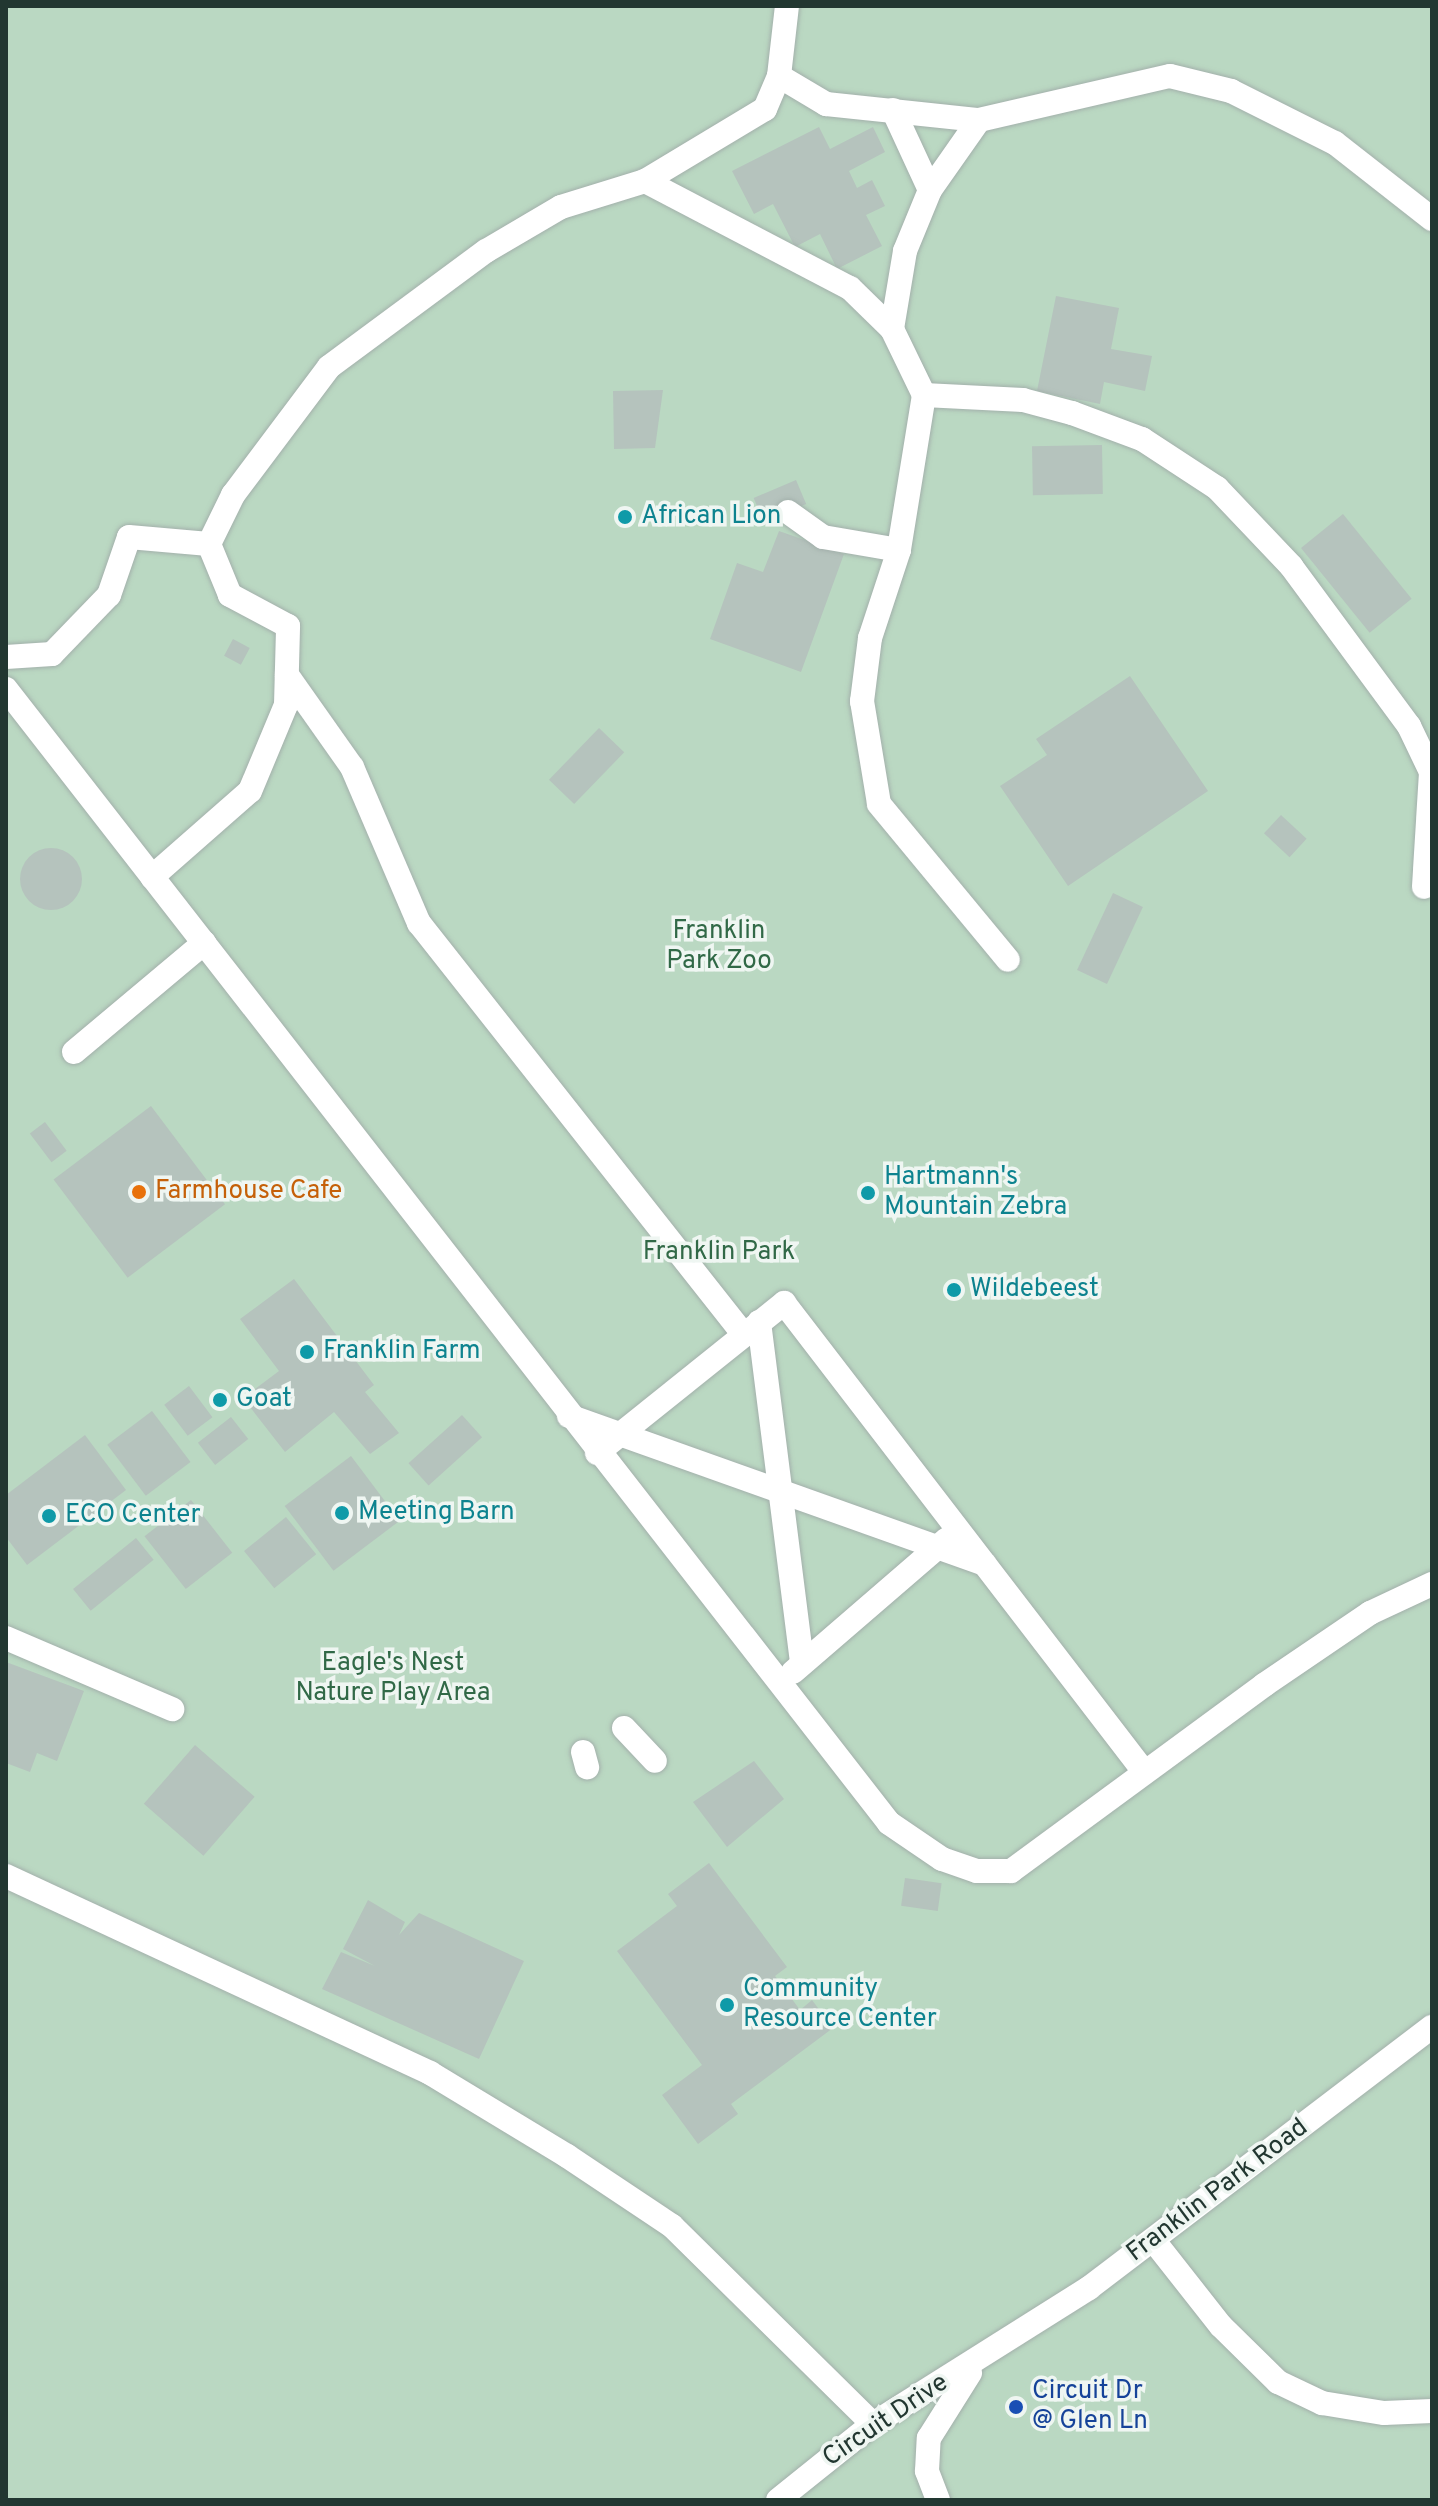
<!DOCTYPE html>
<html>
<head>
<meta charset="utf-8">
<style>
  body { margin:0 }
  #map { position:relative; width:1438px; height:2506px; overflow:hidden; background:#dfe9e4; font-family:Overpass,sans-serif }
  div>[style] { position:absolute }
  [style*='--x'] { left:calc(var(--x)*1px); top:calc(var(--y)*1px); width:calc(var(--w)*1px); rotate:calc(var(--a)*1deg) }
  .green>* { inset:0; background:#bad8c2; transform-origin:0 0 }
  .building>* { inset:0; background:#b5c3bd; transform-origin:0 0 }
  .round { border-radius:50% }
  .roads { filter:drop-shadow(0 0 2px #a3b0ab) drop-shadow(0 0 2px #a3b0ab) }
  .service>* { height:24px; margin:-12px; padding:0 12px; transform-origin:12px; border-radius:12px; background:#fff }
  .pedestrian>* { height:24px; margin:-12px; padding:0 12px; transform-origin:12px; border-radius:12px; background:#fff }
  .minor>* { height:24px; margin:-12px; padding:0 12px; transform-origin:12px; border-radius:12px; background:#fff }
  .secondary>* { height:24px; margin:-12px; padding:0 12px; transform-origin:12px; border-radius:12px; background:#fff }
  .dots>* { width:22px; height:22px; translate:-50% -50%; box-sizing:border-box; border:4px solid #eff6f2; border-radius:50% }
  span { translate:-50% -50%; white-space:nowrap; text-align:center; line-height:1.15; -webkit-text-stroke:7px #eff6f2; paint-order:stroke }
  .culture-label { font-size:26px; color:#0d838f }
  .left { translate:0 -50%; text-align:left }
  .park-label { font-size:26px; color:#316947 }
  .food-label { font-size:26px; color:#c56008 }
  .street-label { font-size:26px; color:#223731 }
  .transit-label { font-size:26px; color:#164399 }
  .frame { position:absolute; inset:0; border:8px solid #223731; pointer-events:none }
</style>
</head>
<body>
<div id="map">
  <div class="green">
    <div style="left:6px;top:6px;width:1426px;height:2494px"></div>
  </div>
  <div class="building">
    <div style="clip-path:polygon(819px 127px,830px 149px,873px 127px,885px 152px,849px 171px,857px 188px,872px 180px,885px 206px,866px 215px,882px 246px,837px 269px,820px 234px,795px 247px,773px 204px,754px 214px,732px 171px)"></div>
    <div style="clip-path:polygon(1056px 296px,1119px 308px,1111px 349px,1152px 356px,1145px 391px,1104px 382px,1100px 404px,1037px 391px)"></div>
    <div style="clip-path:polygon(663px 390px,655px 448px,614px 449px,613px 391px)"></div>
    <div style="left:1102px;top:445px;width:49px;height:70px;rotate:89deg"></div>
    <div style="left:796px;top:480px;width:26px;height:46px;rotate:67deg"></div>
    <div style="left:1343px;top:514px;width:109px;height:54px;rotate:51deg"></div>
    <div style="clip-path:polygon(779px 531px,844px 554px,801px 672px,710px 639px,737px 563px,763px 572px)"></div>
    <div style="left:233px;top:639px;width:19px;height:19px;rotate:28deg"></div>
    <div style="clip-path:polygon(1130px 676px,1208px 791px,1068px 886px,1000px 786px,1047px 755px,1036px 739px)"></div>
    <div style="left:599px;top:728px;width:35px;height:72px;rotate:44deg"></div>
    <div style="left:1281px;top:815px;width:35px;height:25px;rotate:43deg"></div>
    <div class="round" style="left:20px;top:848px;width:62px;height:62px"></div>
    <div style="left:1113px;top:893px;width:33px;height:85px;rotate:25deg"></div>
    <div style="left:151px;top:1106px;width:123px;height:122px;rotate:53deg"></div>
    <div style="left:45px;top:1122px;width:36px;height:19px;rotate:53deg"></div>
    <div style="clip-path:polygon(294px 1279px,374px 1385px,365px 1392px,399px 1433px,370px 1454px,334px 1412px,285px 1452px,243px 1398px,279px 1371px,240px 1319px)"></div>
    <div style="left:189px;top:1386px;width:39px;height:31px;rotate:53deg"></div>
    <div style="left:152px;top:1411px;width:64px;height:56px;rotate:53deg"></div>
    <div style="left:462px;top:1415px;width:30px;height:72px;rotate:48deg"></div>
    <div style="left:231px;top:1417px;width:28px;height:42px;rotate:52deg"></div>
    <div style="clip-path:polygon(85px 1435px,126px 1490px,27px 1565px,6px 1537px,6px 1495px)"></div>
    <div style="left:351px;top:1456px;width:81px;height:83px;rotate:53deg"></div>
    <div style="left:191px;top:1500px;width:67px;height:59px;rotate:52deg"></div>
    <div style="left:286px;top:1517px;width:48px;height:54px;rotate:51deg"></div>
    <div style="left:136px;top:1538px;width:28px;height:81px;rotate:51deg"></div>
    <div style="clip-path:polygon(6px 1662px,84px 1691px,57px 1761px,37px 1753px,30px 1772px,6px 1763px)"></div>
    <div style="left:195px;top:1745px;width:79px;height:78px;rotate:41deg"></div>
    <div style="clip-path:polygon(754px 1761px,784px 1799px,727px 1847px,693px 1802px)"></div>
    <div style="clip-path:polygon(709px 1863px,787px 1967px,775px 1976px,800px 2010px,812px 2000px,833px 2028px,731px 2104px,738px 2114px,698px 2144px,662px 2095px,702px 2065px,617px 1951px,677px 1906px,668px 1894px)"></div>
    <div style="left:905px;top:1878px;width:37px;height:28px;rotate:8deg"></div>
    <div style="clip-path:polygon(368px 1900px,405px 1922px,399px 1935px,419px 1913px,524px 1961px,479px 2059px,322px 1989px,341px 1952px,375px 1966px,343px 1949px)"></div>
  </div>
  <div class="roads">
    <div class="service">
      <div style="--x:779;--y:76;--w:55;--a:30.8"></div>
      <div style="--x:826;--y:104;--w:154;--a:6"></div>
      <div style="--x:979;--y:120;--w:85;--a:125"></div>
      <div style="--x:930;--y:190;--w:66;--a:112.3"></div>
      <div style="--x:905;--y:251;--w:79;--a:99.5"></div>
      <div style="--x:892;--y:329;--w:73;--a:64.1"></div>
      <div style="--x:924;--y:395;--w:157;--a:99.2"></div>
      <div style="--x:899;--y:550;--w:93;--a:108.2"></div>
      <div style="--x:870;--y:638;--w:64;--a:97.2"></div>
      <div style="--x:862;--y:701;--w:104;--a:80.6"></div>
      <div style="--x:879;--y:804;--w:202;--a:50.4"></div>
      <div style="--x:893;--y:110;--w:88;--a:65.2"></div>
      <div style="--x:979;--y:120;--w:196;--a:-13"></div>
      <div style="--x:1170;--y:76;--w:63;--a:13.8"></div>
      <div style="--x:1231;--y:91;--w:116;--a:26.6"></div>
      <div style="--x:1335;--y:143;--w:123;--a:38.1"></div>
      <div style="--x:645;--y:181;--w:231;--a:27.6"></div>
      <div style="--x:850;--y:288;--w:59;--a:44.3"></div>
      <div style="--x:924;--y:395;--w:99;--a:2.9"></div>
      <div style="--x:1023;--y:400;--w:51;--a:14.9"></div>
      <div style="--x:1072;--y:413;--w:75;--a:20.4"></div>
      <div style="--x:1142;--y:439;--w:90;--a:33.2"></div>
      <div style="--x:1217;--y:488;--w:108;--a:46.5"></div>
      <div style="--x:1291;--y:566;--w:199;--a:53.6"></div>
      <div style="--x:1409;--y:726;--w:51;--a:64.4"></div>
      <div style="--x:1431;--y:772;--w:115;--a:93.5"></div>
      <div style="--x:6;--y:657;--w:46;--a:-3.7"></div>
      <div style="--x:52;--y:654;--w:82;--a:-46"></div>
      <div style="--x:109;--y:595;--w:61;--a:-71"></div>
      <div style="--x:129;--y:537;--w:80;--a:5"></div>
      <div style="--x:209;--y:544;--w:55;--a:-63.9"></div>
      <div style="--x:233;--y:495;--w:160;--a:-53.1"></div>
      <div style="--x:329;--y:367;--w:195;--a:-36.5"></div>
      <div style="--x:486;--y:251;--w:87;--a:-30.4"></div>
      <div style="--x:561;--y:207;--w:88;--a:-17.2"></div>
      <div style="--x:645;--y:181;--w:140;--a:-31"></div>
      <div style="--x:765;--y:109;--w:36;--a:-67"></div>
      <div style="--x:779;--y:76;--w:70;--a:-83.5"></div>
      <div style="--x:287;--y:675;--w:113;--a:54.8"></div>
      <div style="--x:352;--y:767;--w:170;--a:66.8"></div>
      <div style="--x:419;--y:923;--w:525;--a:51.73"></div>
      <div style="--x:6;--y:689;--w:1437;--a:52.09"></div>
      <div style="--x:889;--y:1823;--w:64;--a:34.2"></div>
      <div style="--x:942;--y:1859;--w:37;--a:19"></div>
      <div style="--x:977;--y:1871;--w:34;--a:0"></div>
      <div style="--x:1011;--y:1871;--w:314;--a:-36.3"></div>
      <div style="--x:1264;--y:1685;--w:128;--a:-34.2"></div>
      <div style="--x:1370;--y:1613;--w:68;--a:-25.1"></div>
      <div style="--x:152;--y:877;--w:130;--a:-41.3"></div>
      <div style="--x:250;--y:791;--w:93;--a:-67.3"></div>
      <div style="--x:286;--y:705;--w:79;--a:-88.5"></div>
      <div style="--x:288;--y:626;--w:66;--a:-151.9"></div>
      <div style="--x:230;--y:595;--w:55;--a:-112.4"></div>
      <div style="--x:74;--y:1052;--w:170;--a:-40"></div>
      <div style="--x:759;--y:1322;--w:344;--a:82.8"></div>
      <div style="--x:569;--y:1416;--w:441;--a:19.6"></div>
      <div style="--x:597;--y:1453;--w:240;--a:-38.7"></div>
      <div style="--x:784;--y:1303;--w:588;--a:52.47"></div>
      <div style="--x:6;--y:1638;--w:181;--a:23.2"></div>
      <div style="--x:793;--y:1672;--w:203;--a:-40.8"></div>
      <div style="--x:6;--y:1876;--w:468;--a:24.9"></div>
      <div style="--x:430;--y:2073;--w:160;--a:31.2"></div>
      <div style="--x:567;--y:2156;--w:126;--a:33.7"></div>
      <div style="--x:672;--y:2226;--w:282;--a:44.6"></div>
    </div>
    <div class="pedestrian">
      <div style="--x:788;--y:512;--w:43;--a:35.5"></div>
      <div style="--x:823;--y:537;--w:77;--a:9.7"></div>
      <div style="--x:624;--y:1728;--w:45;--a:46.8"></div>
      <div style="--x:583;--y:1752;--w:16;--a:75"></div>
    </div>
    <div class="minor">
      <div style="--x:1154;--y:2241;--w:108;--a:51.8"></div>
      <div style="--x:1221;--y:2326;--w:80;--a:44.5"></div>
      <div style="--x:1278;--y:2382;--w:49;--a:25.5"></div>
      <div style="--x:1322;--y:2403;--w:63;--a:9.2"></div>
      <div style="--x:1384;--y:2413;--w:48;--a:-2.4"></div>
    </div>
    <div class="secondary">
      <div style="--x:778;--y:2500;--w:122;--a:-38.7"></div>
      <div style="--x:873;--y:2424;--w:255;--a:-32.2"></div>
      <div style="--x:1089;--y:2288;--w:431;--a:-37.3"></div>
      <div style="--x:938;--y:2500;--w:31;--a:-111"></div>
      <div style="--x:927;--y:2471;--w:33;--a:-87"></div>
      <div style="--x:929;--y:2438;--w:77;--a:-57.8"></div>
    </div>
  </div>
  <div class="dots">
    <div style="left:625px;top:517px;background:#0f9aa8"></div>
    <div style="left:139px;top:1192px;background:#e8710a"></div>
    <div style="left:868px;top:1193px;background:#0f9aa8"></div>
    <div style="left:954px;top:1290px;background:#0f9aa8"></div>
    <div style="left:307px;top:1352px;background:#0f9aa8"></div>
    <div style="left:220px;top:1400px;background:#0f9aa8"></div>
    <div style="left:342px;top:1513px;background:#0f9aa8"></div>
    <div style="left:49px;top:1516px;background:#0f9aa8"></div>
    <div style="left:727px;top:2005px;background:#0f9aa8"></div>
    <div style="left:1016px;top:2407px;background:#1a4fb4"></div>
  </div>
  <div class="culture-label">
    <span class="left" style="left:641px;top:517px">African Lion</span>
    <span class="left" style="left:884px;top:1193px">Hartmann's<br>Mountain Zebra</span>
    <span class="left" style="left:970px;top:1290px">Wildebeest</span>
    <span class="left" style="left:323px;top:1352px">Franklin Farm</span>
    <span class="left" style="left:236px;top:1400px">Goat</span>
    <span class="left" style="left:358px;top:1513px">Meeting Barn</span>
    <span class="left" style="left:65px;top:1516px">ECO Center</span>
    <span class="left" style="left:743px;top:2005px">Community<br>Resource Center</span>
  </div>
  <div class="park-label">
    <span style="left:719px;top:947px">Franklin<br>Park Zoo</span>
    <span style="left:719px;top:1253px">Franklin Park</span>
    <span style="left:393px;top:1679px">Eagle's Nest<br>Nature Play Area</span>
  </div>
  <div class="food-label">
    <span class="left" style="left:155px;top:1192px">Farmhouse Cafe</span>
  </div>
  <div class="street-label">
    <span style="left:1218px;top:2191px;rotate:-37deg">Franklin Park Road</span>
    <span style="left:886px;top:2421px;rotate:-34deg">Circuit Drive</span>
  </div>
  <div class="transit-label">
    <span class="left" style="left:1032px;top:2407px">Circuit Dr<br>@ Glen Ln</span>
  </div>
  <div class="frame"></div>
</div>
</body>
</html>
